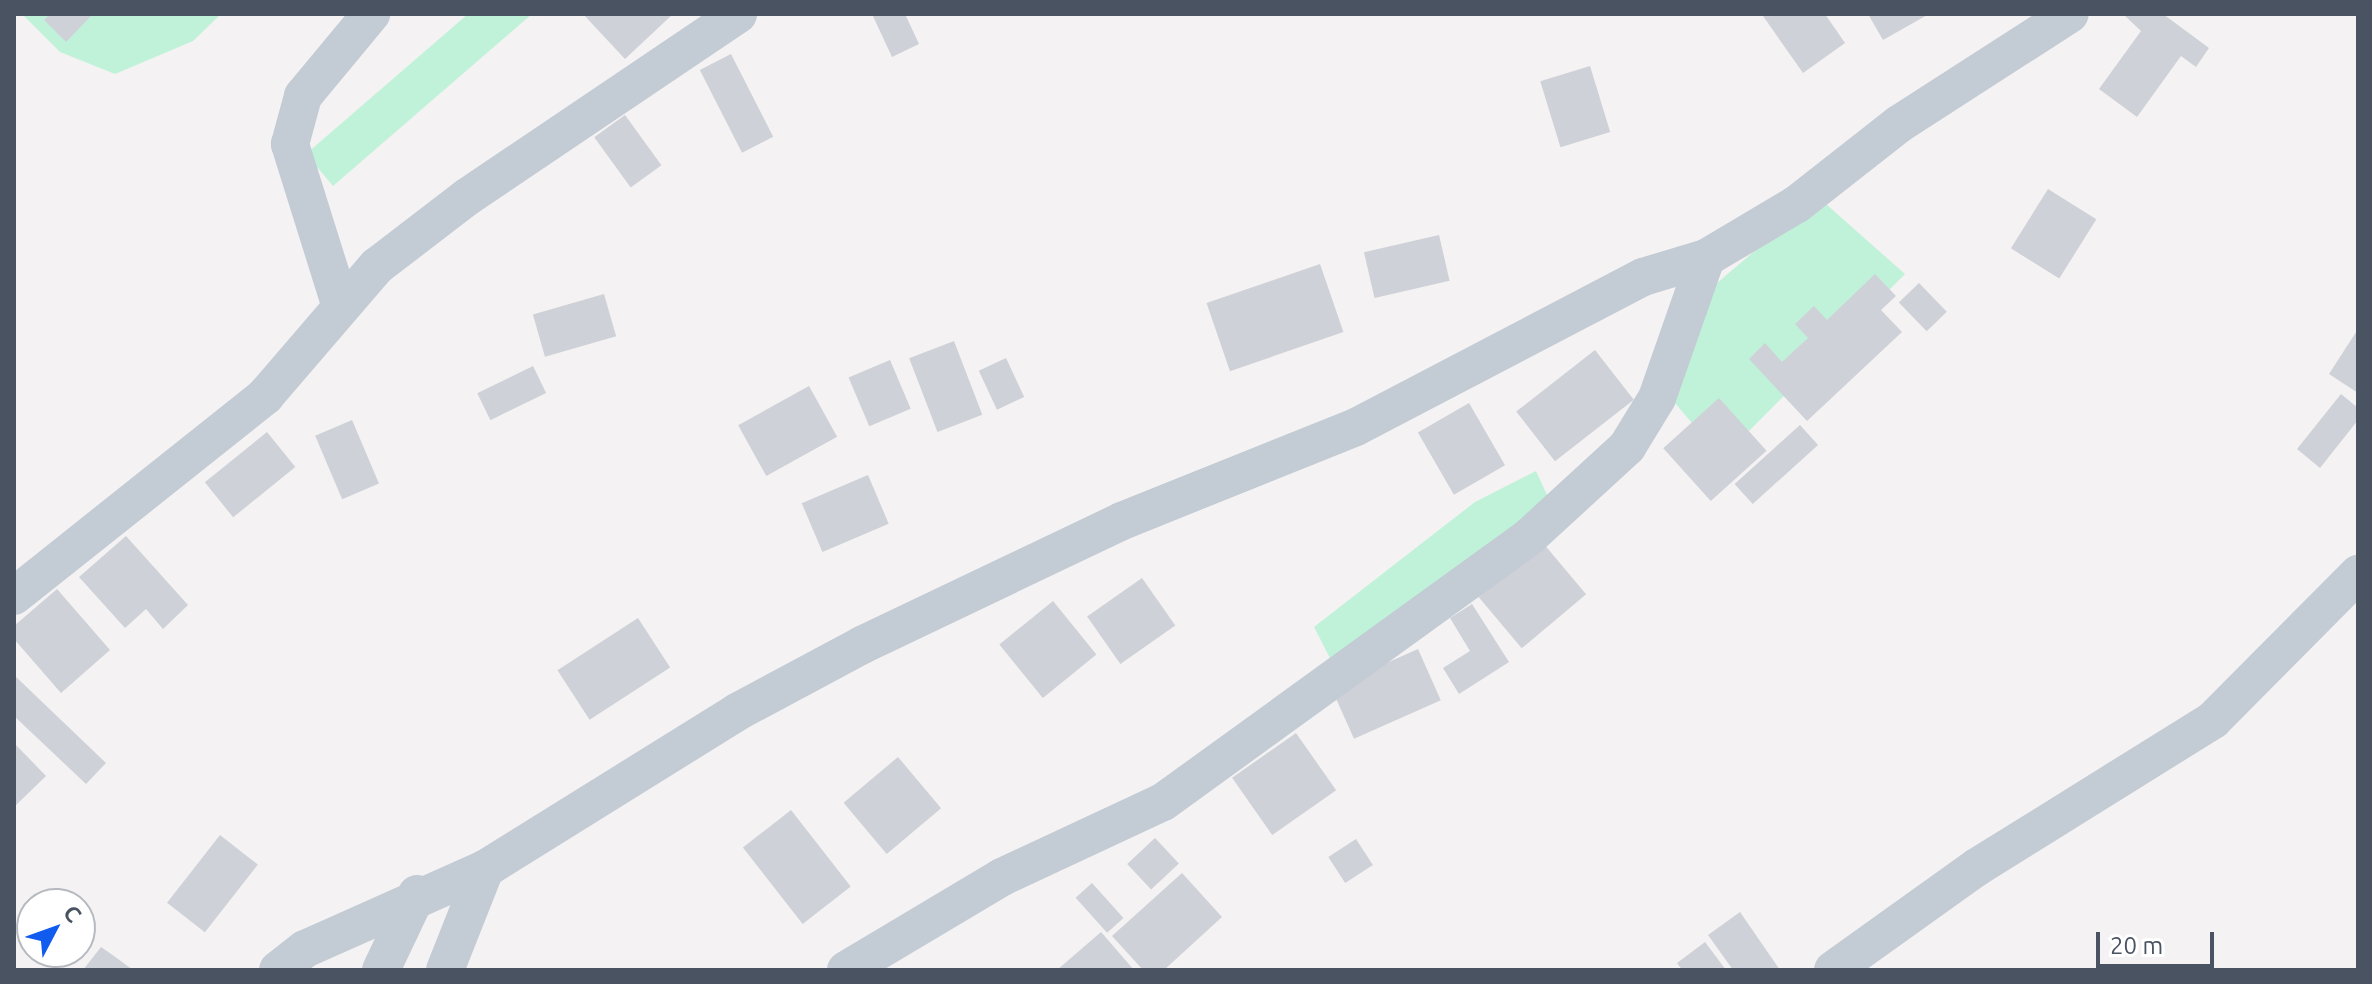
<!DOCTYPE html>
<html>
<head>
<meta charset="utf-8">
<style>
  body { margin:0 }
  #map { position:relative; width:2372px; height:984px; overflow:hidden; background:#f4f2f2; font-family:Ubuntu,sans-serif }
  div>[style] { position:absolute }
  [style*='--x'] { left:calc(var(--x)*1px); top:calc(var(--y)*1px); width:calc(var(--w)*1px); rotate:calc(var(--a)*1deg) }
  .green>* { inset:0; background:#c0f2d9 }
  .building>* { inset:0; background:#ced1d7; transform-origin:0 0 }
  .minor>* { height:38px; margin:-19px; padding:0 19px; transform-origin:19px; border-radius:19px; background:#c3cbd4 }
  span { translate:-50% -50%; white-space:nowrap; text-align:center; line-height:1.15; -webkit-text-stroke:7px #fff; paint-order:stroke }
  .frame { position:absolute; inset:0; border:16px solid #495361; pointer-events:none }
  .north { position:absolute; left:16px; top:888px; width:80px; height:80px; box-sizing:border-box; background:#fff; border:2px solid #b6bac0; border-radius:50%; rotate:49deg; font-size:22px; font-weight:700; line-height:32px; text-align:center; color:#495361 }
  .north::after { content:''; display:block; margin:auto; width:28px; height:36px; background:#115bef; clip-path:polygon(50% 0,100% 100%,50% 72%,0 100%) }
  .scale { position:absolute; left:2096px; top:932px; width:118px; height:36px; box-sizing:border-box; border:4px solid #495361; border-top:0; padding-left:10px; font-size:24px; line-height:28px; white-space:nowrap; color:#495361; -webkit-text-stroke:6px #fff; paint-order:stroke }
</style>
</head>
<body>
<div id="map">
  <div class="green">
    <div style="clip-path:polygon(22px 14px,221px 14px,193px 41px,115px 74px,60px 52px)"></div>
    <div style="clip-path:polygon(468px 14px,532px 14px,333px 186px,306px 154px)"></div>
    <div style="clip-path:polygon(1818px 197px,1905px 274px,1722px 458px,1668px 395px,1710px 289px)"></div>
    <div style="clip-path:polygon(1536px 471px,1553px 508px,1331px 660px,1314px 627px,1475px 502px)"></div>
  </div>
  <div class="building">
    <div style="clip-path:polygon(50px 14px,93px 14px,66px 42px,44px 20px)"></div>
    <div style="clip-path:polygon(583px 14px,673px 14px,625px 59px)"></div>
    <div style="clip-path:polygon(872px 14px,905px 14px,919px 44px,892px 57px)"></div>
    <div style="clip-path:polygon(1825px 14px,1845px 43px,1803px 73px,1763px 16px)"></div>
    <div style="clip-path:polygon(1868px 14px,1929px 14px,1883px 40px)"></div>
    <div style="clip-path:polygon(2123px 14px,2163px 14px,2209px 48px,2196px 67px,2181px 56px,2137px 117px,2099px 89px,2141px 31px)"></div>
    <div style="left:731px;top:54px;width:93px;height:35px;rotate:63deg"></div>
    <div style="left:1590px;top:66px;width:69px;height:52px;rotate:73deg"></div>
    <div style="left:625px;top:115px;width:62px;height:38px;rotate:54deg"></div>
    <div style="left:2048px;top:189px;width:57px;height:70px;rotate:32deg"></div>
    <div style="left:1439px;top:235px;width:47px;height:77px;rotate:77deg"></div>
    <div style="left:1320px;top:264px;width:72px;height:120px;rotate:71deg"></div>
    <div style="clip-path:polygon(1875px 274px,1896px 296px,1881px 310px,1902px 332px,1807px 421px,1749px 359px,1765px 343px,1782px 362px,1808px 338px,1795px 324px,1814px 306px,1827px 320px)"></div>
    <div style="left:1919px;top:283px;width:40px;height:28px;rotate:46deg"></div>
    <div style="left:604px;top:294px;width:44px;height:74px;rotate:74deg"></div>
    <div style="clip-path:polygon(2358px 329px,2358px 393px,2329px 374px)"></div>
    <div style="left:954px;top:341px;width:79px;height:48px;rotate:69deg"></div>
    <div style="left:1595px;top:350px;width:63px;height:100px;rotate:52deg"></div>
    <div style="left:1006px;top:358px;width:43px;height:30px;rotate:65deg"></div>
    <div style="left:890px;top:360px;width:53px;height:45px;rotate:67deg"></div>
    <div style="left:533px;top:366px;width:30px;height:62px;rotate:64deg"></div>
    <div style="left:809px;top:386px;width:58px;height:81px;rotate:61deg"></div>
    <div style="clip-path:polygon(2341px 394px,2358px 408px,2358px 420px,2320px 468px,2297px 449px)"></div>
    <div style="left:1719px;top:398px;width:71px;height:75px;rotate:48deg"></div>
    <div style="left:1469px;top:403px;width:72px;height:59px;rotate:60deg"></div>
    <div style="left:352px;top:420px;width:69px;height:40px;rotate:67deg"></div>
    <div style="left:1800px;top:425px;width:27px;height:88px;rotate:48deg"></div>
    <div style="left:267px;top:432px;width:45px;height:80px;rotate:51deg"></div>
    <div style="left:868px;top:475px;width:53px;height:72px;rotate:67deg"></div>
    <div style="clip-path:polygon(126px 536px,188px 605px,163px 629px,146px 609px,125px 628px,79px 577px)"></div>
    <div style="left:1543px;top:543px;width:67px;height:84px;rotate:50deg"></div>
    <div style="left:1142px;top:578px;width:58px;height:67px;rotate:55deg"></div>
    <div style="clip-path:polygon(57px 589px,110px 650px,61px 693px,14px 639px,14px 626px)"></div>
    <div style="left:1053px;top:601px;width:69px;height:69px;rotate:51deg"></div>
    <div style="clip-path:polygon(1472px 604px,1509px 662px,1459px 694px,1443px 668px,1470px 651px,1450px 618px)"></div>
    <div style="left:638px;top:618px;width:59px;height:96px;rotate:57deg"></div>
    <div style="left:1418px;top:649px;width:56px;height:95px;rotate:66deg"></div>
    <div style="clip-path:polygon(14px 675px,106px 763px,86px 784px,14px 716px)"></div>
    <div style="left:1296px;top:733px;width:70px;height:78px;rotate:55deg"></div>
    <div style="clip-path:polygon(14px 743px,46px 776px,14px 807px)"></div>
    <div style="left:898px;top:757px;width:67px;height:71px;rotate:50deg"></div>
    <div style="left:791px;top:810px;width:97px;height:61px;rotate:52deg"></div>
    <div style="left:220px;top:835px;width:48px;height:86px;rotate:38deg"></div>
    <div style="left:1155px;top:838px;width:35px;height:38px;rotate:47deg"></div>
    <div style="left:1356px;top:839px;width:31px;height:33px;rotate:57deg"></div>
    <div style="clip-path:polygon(1182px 873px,1222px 917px,1164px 970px,1143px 970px,1112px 936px)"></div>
    <div style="left:1092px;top:883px;width:47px;height:22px;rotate:48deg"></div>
    <div style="clip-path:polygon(1740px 912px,1780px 970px,1733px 970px,1708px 935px)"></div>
    <div style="clip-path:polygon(1101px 932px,1134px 970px,1057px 970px)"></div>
    <div style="clip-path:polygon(1705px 942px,1726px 970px,1682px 970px,1677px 963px)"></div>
    <div style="clip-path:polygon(101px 947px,114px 956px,133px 970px,83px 970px)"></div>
  </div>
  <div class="minor">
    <div style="--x:341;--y:307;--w:171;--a:-107.4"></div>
    <div style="--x:290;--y:144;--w:50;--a:-74.8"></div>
    <div style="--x:303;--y:96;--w:107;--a:-50.3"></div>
    <div style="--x:14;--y:596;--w:321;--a:-38.5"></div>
    <div style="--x:265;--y:396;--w:172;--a:-49.3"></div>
    <div style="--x:377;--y:266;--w:113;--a:-37.5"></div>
    <div style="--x:467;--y:197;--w:327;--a:-34"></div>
    <div style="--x:278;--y:970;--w:34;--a:-38"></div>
    <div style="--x:305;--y:949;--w:197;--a:-24"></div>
    <div style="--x:485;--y:869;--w:297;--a:-31.9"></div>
    <div style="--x:737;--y:712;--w:142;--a:-28.2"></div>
    <div style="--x:862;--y:645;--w:288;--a:-25.5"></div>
    <div style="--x:1122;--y:521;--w:252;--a:-21.9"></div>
    <div style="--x:1356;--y:427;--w:324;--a:-27.6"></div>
    <div style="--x:1643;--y:277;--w:66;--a:-16.8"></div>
    <div style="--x:381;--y:970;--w:84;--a:-64.7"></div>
    <div style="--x:445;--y:970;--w:109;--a:-68.4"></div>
    <div style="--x:846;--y:970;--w:182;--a:-30.8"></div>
    <div style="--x:1002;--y:877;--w:178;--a:-25"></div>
    <div style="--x:1163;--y:802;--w:453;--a:-35.9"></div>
    <div style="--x:1530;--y:536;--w:132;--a:-42.5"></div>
    <div style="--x:1627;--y:447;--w:57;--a:-58.5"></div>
    <div style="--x:1657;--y:398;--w:148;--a:-70.7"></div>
    <div style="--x:1706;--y:258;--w:106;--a:-30.7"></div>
    <div style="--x:1797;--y:204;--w:130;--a:-38.1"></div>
    <div style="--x:1899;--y:124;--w:203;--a:-32.8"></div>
    <div style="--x:1833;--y:970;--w:177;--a:-35.6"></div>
    <div style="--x:1977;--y:867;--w:278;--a:-31.9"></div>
    <div style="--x:2213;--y:720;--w:206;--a:-45.2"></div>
  </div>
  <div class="frame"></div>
  <div class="north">С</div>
  <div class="scale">20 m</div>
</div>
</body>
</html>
